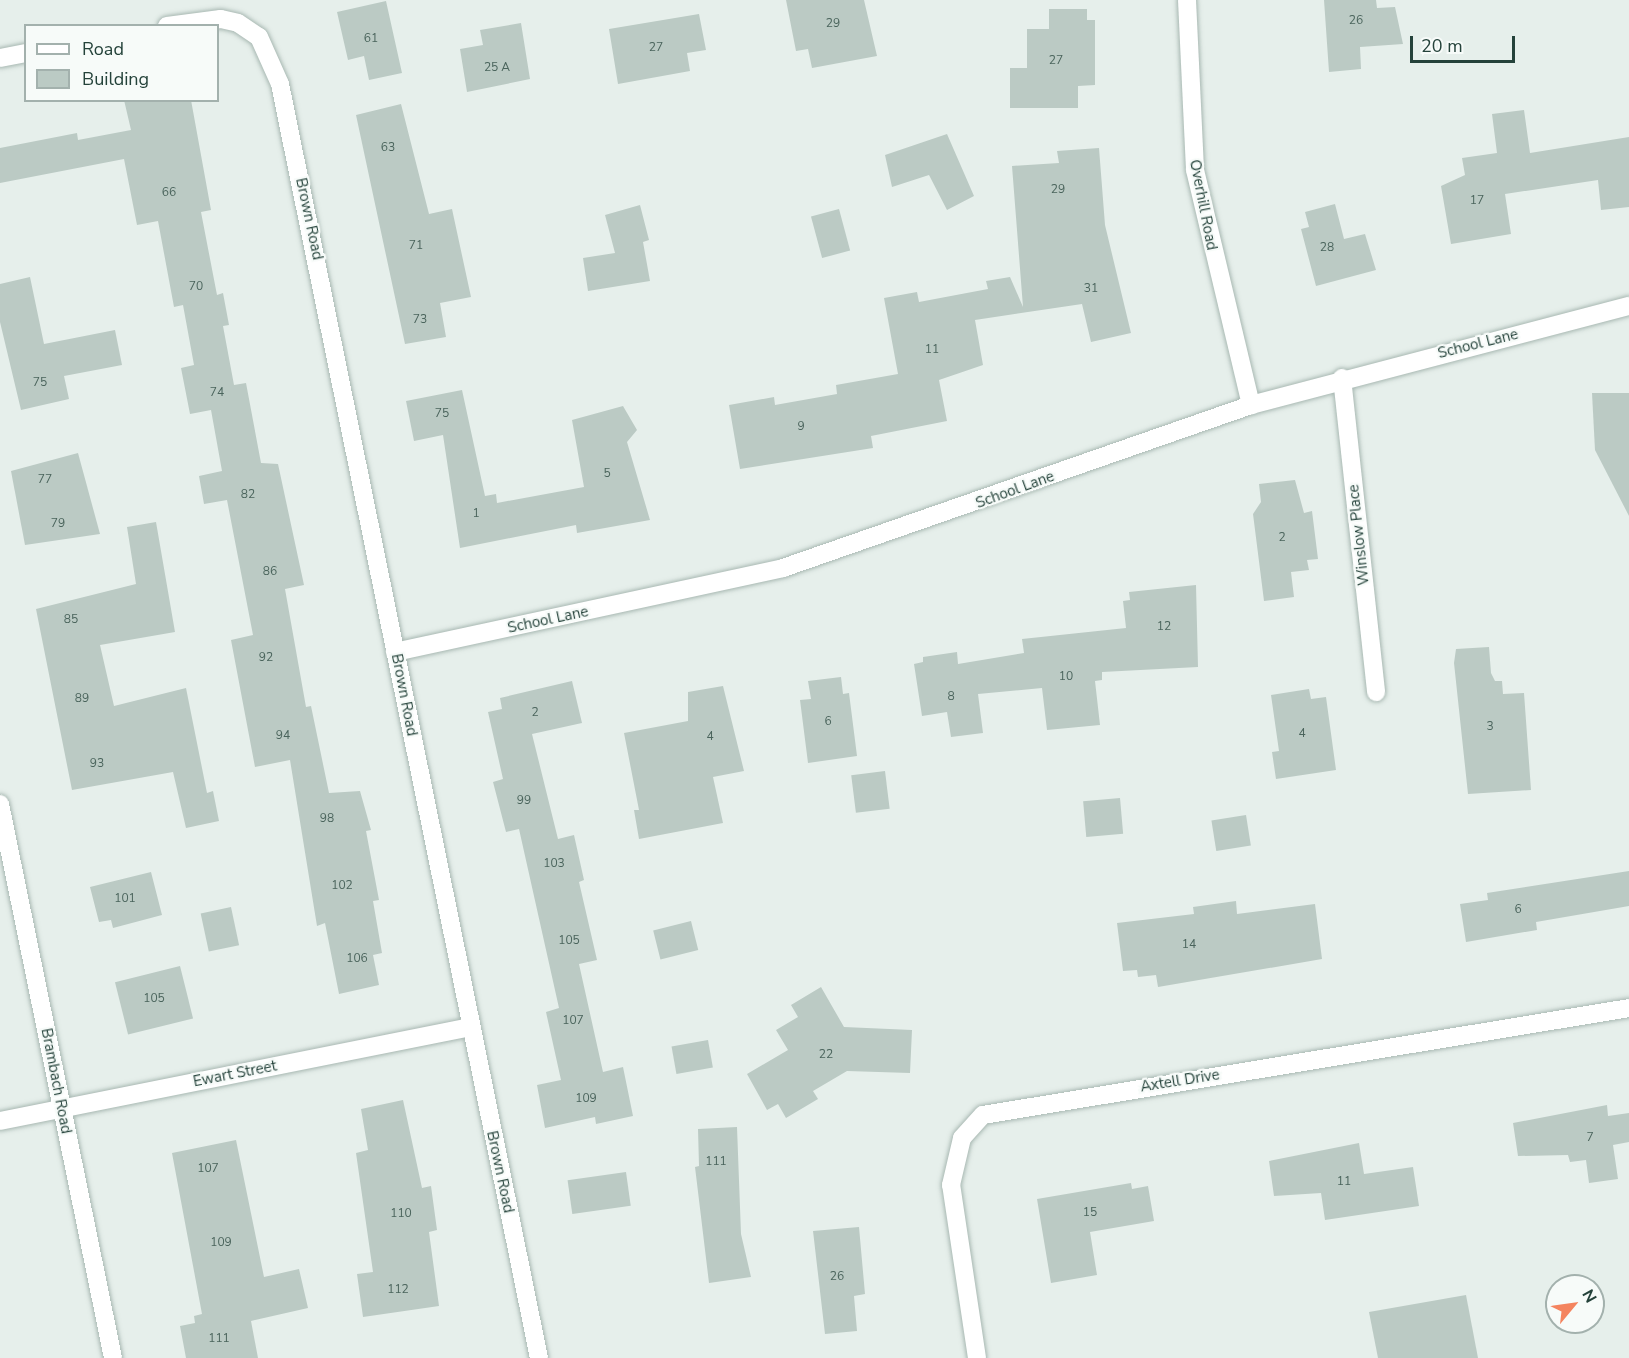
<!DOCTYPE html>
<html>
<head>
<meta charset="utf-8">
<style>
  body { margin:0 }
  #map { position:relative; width:1629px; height:1358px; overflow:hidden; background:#e6efeb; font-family:"Nunito Sans",sans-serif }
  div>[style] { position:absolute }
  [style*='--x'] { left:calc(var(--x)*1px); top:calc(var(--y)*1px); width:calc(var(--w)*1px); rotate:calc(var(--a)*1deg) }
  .building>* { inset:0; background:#bbcac4; transform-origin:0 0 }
  .roads { filter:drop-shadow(0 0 2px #a8b8b2) drop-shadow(0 0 2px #a8b8b2) }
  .minor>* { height:18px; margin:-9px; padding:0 9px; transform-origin:9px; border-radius:9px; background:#fff }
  span { translate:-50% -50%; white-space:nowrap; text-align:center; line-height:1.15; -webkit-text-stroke:4.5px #f7fbf9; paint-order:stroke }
  .number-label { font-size:12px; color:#4a645c }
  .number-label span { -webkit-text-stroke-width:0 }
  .street-label { font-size:15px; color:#24423a }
  .legend { position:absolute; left:24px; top:24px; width:195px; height:78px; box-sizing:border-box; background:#f7fbf9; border:2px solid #a3b1ad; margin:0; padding:8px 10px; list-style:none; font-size:18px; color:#24423a }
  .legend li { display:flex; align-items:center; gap:12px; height:30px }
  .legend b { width:30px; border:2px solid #a3b1ad }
  .north { position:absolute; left:1545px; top:1274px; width:60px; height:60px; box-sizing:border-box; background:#f7fbf9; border:2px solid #a3b1ad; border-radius:50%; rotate:61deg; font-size:16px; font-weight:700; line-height:24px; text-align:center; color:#24423a }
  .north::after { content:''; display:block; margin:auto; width:21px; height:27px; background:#f4845f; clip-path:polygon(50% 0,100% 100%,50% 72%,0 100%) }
  .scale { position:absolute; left:1410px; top:36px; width:105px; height:27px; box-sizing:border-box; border:3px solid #24423a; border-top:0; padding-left:8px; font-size:18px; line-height:21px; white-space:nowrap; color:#24423a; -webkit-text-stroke:4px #f7fbf9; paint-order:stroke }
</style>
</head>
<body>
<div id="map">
  <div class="building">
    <div style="clip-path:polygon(786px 0,864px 0,877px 56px,812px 68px,808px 49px,796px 51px)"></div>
    <div style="clip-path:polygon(1324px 0,1376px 0,1377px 8px,1395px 7px,1403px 44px,1360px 47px,1361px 69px,1329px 72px)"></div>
    <div style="clip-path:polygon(386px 1px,402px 73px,369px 80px,364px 56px,348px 60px,337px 12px)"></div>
    <div style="clip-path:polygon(1049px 9px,1087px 9px,1087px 20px,1095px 20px,1095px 85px,1078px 86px,1078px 108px,1010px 108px,1010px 68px,1027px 68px,1027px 29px,1049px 29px)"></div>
    <div style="clip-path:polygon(699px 14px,706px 50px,687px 53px,690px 71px,618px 84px,609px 29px)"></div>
    <div style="clip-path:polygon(521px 23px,530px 79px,467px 92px,460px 49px,483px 45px,480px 30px)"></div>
    <div style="clip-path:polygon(124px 100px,191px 100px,211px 210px,201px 212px,217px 295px,223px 293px,229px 325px,223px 326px,234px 385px,246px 383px,261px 463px,278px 464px,304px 585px,285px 589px,306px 707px,311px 706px,329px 793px,360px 791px,371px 830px,366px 831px,379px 900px,373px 901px,382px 953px,373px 955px,379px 985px,339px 994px,325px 923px,317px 926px,290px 760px,255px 767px,231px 640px,253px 635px,227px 500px,204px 504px,199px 476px,222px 471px,211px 410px,190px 414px,181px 368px,194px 365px,183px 305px,174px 307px,158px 221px,137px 225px,124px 159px,0 183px,0 148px,77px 133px,78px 140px,131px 130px)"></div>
    <div style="clip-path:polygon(401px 104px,429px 214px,452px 209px,471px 297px,440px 303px,446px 337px,405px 344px,356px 115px)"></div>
    <div style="clip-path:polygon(1524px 110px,1530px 153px,1629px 137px,1629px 207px,1601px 210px,1598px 180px,1505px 194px,1511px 234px,1451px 244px,1441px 186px,1465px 175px,1462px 158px,1497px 153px,1492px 114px)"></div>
    <div style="clip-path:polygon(947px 134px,974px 196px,947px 210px,929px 175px,892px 187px,885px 155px)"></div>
    <div style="clip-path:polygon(1099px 148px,1105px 225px,1131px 333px,1091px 342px,1082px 304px,975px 320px,983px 365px,939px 380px,947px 421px,871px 436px,873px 448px,740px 469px,729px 405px,774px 397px,775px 405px,837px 394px,836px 385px,898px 374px,884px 298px,917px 292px,919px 302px,988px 289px,986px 281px,1010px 277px,1023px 307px,1012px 166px,1059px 163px,1057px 151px)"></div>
    <div style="clip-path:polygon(1335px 204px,1344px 239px,1365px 234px,1376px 270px,1316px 286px,1301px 229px,1309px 227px,1305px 212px)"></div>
    <div style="clip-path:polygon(640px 205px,649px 240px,643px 242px,650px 281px,588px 291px,583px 258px,615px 253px,605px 215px)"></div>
    <div style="left:839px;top:209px;width:43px;height:29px;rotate:75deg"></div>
    <div style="clip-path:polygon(30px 277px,44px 344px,115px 330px,122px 365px,64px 376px,69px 399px,21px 410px,0 322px,0 284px)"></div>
    <div style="clip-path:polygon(462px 390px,485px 496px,496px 494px,497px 503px,584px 487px,572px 420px,623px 406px,637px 430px,627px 442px,650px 520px,577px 533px,576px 525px,460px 548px,443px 435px,414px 441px,406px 401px)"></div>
    <div style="clip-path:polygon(1592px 393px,1629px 393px,1629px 516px,1595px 450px)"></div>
    <div style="clip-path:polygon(78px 453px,100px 534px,25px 545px,11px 471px)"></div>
    <div style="clip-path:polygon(1295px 480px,1304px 513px,1312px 511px,1318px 559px,1307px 560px,1309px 570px,1291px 572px,1294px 597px,1264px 601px,1253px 514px,1261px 502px,1259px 484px)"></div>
    <div style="clip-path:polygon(156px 522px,175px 632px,100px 645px,114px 706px,186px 688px,207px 793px,213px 791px,219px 821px,186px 828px,173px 772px,72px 790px,36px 609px,136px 584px,127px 527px)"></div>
    <div style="clip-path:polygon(1196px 585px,1198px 667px,1102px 672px,1102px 680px,1095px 681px,1100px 725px,1047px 730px,1042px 688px,978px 694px,983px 733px,951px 737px,947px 712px,922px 716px,914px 664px,923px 662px,923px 657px,957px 652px,958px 664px,1024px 653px,1022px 639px,1126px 628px,1123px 601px,1130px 600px,1129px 592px)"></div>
    <div style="clip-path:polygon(1489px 647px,1491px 673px,1495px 681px,1502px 681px,1503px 694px,1524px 693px,1531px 790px,1468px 794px,1454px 663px,1456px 649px)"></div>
    <div style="clip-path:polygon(841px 677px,843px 694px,849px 693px,857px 756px,808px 763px,800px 700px,811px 699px,808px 681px)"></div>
    <div style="clip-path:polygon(572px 681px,582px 723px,532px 734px,558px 839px,574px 835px,584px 880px,579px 882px,597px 960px,579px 964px,603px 1072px,623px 1067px,633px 1116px,596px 1124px,595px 1117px,545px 1128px,537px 1085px,561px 1080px,546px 1012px,559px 1008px,519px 829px,506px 832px,493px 782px,503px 779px,488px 712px,502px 709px,500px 698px)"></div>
    <div style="clip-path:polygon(723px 686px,744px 771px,713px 777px,723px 823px,639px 839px,634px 810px,639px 810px,624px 733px,688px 721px,688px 692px)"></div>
    <div style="clip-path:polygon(1309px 689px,1311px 699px,1326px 697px,1336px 770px,1276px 779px,1272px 752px,1279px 751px,1271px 695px)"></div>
    <div style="left:885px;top:771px;width:38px;height:34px;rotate:83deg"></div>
    <div style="left:1120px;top:798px;width:36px;height:37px;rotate:85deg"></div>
    <div style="left:1246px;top:815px;width:31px;height:35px;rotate:81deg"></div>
    <div style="clip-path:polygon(1629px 871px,1629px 906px,1536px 922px,1537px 930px,1466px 942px,1460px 904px,1488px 900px,1487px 893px)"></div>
    <div style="clip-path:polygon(151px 872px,162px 915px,113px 928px,111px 920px,99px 922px,90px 887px)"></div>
    <div style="clip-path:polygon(1236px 901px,1237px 914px,1315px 904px,1322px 959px,1158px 987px,1156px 975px,1138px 977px,1137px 970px,1123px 971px,1117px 923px,1194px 914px,1193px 907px)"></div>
    <div style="left:231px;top:907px;width:39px;height:31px;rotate:78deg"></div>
    <div style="left:691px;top:921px;width:30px;height:39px;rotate:76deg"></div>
    <div style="left:180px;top:966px;width:54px;height:67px;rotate:76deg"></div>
    <div style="clip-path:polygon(821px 987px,844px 1027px,912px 1030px,910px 1073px,847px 1071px,813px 1091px,818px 1099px,786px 1118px,778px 1104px,767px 1110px,747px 1074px,788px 1050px,776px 1030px,798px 1017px,791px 1005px)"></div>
    <div style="left:708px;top:1040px;width:28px;height:37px;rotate:80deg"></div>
    <div style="clip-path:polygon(403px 1100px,422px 1188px,431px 1186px,437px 1230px,429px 1232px,439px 1306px,363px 1317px,357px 1274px,373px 1272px,356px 1153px,368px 1150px,361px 1109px)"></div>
    <div style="clip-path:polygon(1607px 1105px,1608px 1116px,1629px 1113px,1629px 1142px,1613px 1145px,1618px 1179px,1589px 1183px,1586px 1160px,1570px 1162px,1568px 1155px,1518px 1156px,1513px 1123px)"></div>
    <div style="clip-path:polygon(737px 1127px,741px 1234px,751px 1277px,709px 1283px,695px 1167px,699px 1166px,698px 1129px)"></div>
    <div style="clip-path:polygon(236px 1140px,264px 1277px,299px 1269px,308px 1308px,251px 1321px,258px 1358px,186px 1358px,180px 1326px,195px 1323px,194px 1316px,202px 1314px,172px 1153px)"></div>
    <div style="clip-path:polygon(1359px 1143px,1364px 1174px,1413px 1167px,1419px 1206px,1325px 1220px,1321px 1193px,1274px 1196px,1269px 1161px)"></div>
    <div style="left:626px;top:1172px;width:34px;height:59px;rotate:82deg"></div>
    <div style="clip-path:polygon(1131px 1183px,1132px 1189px,1148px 1186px,1154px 1221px,1090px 1232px,1097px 1275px,1051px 1283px,1037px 1199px)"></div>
    <div style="clip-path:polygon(859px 1227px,865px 1294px,854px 1296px,857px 1331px,825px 1334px,813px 1231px)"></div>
    <div style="clip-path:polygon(1466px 1295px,1478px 1358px,1378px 1358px,1369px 1312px)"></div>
  </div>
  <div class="roads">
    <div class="minor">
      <div style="--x:1187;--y:0;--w:170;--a:87.3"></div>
      <div style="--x:1195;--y:170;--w:242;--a:76.6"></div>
      <div style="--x:167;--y:26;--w:54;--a:-7.4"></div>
      <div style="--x:221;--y:19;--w:17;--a:13"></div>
      <div style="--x:238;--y:23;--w:25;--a:34"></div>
      <div style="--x:259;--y:37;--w:51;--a:65.9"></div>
      <div style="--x:280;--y:84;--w:1300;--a:78.51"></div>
      <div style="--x:0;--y:58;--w:26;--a:-11"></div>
      <div style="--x:1342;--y:378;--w:316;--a:83.8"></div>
      <div style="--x:395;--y:652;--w:397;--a:-12.2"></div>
      <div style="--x:783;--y:568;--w:496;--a:-19.2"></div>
      <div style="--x:1251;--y:405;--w:391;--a:-14.7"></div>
      <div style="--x:0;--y:804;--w:565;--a:78.47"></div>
      <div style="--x:0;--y:1121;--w:478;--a:-11.3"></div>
      <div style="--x:977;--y:1358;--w:175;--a:-98.5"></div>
      <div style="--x:951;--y:1185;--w:48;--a:-76.8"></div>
      <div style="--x:962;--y:1138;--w:31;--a:-48"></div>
      <div style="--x:983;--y:1115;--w:655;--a:-9.4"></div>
    </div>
  </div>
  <div class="number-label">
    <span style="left:1356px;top:21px">26</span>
    <span style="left:833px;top:24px">29</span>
    <span style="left:371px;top:39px">61</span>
    <span style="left:656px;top:48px">27</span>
    <span style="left:1056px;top:61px">27</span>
    <span style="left:497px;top:68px">25 A</span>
    <span style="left:388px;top:148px">63</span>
    <span style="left:1058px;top:190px">29</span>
    <span style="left:169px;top:193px">66</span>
    <span style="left:1477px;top:201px">17</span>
    <span style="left:416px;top:246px">71</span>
    <span style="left:1327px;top:248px">28</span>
    <span style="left:196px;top:287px">70</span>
    <span style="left:1091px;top:289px">31</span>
    <span style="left:420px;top:320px">73</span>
    <span style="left:932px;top:350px">11</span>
    <span style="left:40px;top:383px">75</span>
    <span style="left:217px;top:393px">74</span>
    <span style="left:442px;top:414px">75</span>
    <span style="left:801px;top:427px">9</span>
    <span style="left:607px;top:474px">5</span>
    <span style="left:45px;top:480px">77</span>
    <span style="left:248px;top:495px">82</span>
    <span style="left:476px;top:514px">1</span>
    <span style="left:58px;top:524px">79</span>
    <span style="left:1282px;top:538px">2</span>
    <span style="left:270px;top:572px">86</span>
    <span style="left:71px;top:620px">85</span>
    <span style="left:1164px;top:627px">12</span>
    <span style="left:266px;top:658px">92</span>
    <span style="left:1066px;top:677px">10</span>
    <span style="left:951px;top:697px">8</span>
    <span style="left:82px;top:699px">89</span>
    <span style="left:535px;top:713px">2</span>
    <span style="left:828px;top:722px">6</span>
    <span style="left:1490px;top:727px">3</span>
    <span style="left:1302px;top:734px">4</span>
    <span style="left:283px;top:736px">94</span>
    <span style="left:710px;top:737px">4</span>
    <span style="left:97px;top:764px">93</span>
    <span style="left:524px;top:801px">99</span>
    <span style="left:327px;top:819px">98</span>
    <span style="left:554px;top:864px">103</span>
    <span style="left:342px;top:886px">102</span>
    <span style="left:125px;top:899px">101</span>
    <span style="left:1518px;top:910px">6</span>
    <span style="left:569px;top:941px">105</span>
    <span style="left:1189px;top:945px">14</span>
    <span style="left:357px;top:959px">106</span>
    <span style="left:154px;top:999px">105</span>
    <span style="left:573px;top:1021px">107</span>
    <span style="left:826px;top:1055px">22</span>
    <span style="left:586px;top:1099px">109</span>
    <span style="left:1590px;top:1138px">7</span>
    <span style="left:716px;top:1162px">111</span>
    <span style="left:208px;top:1169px">107</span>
    <span style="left:1344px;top:1182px">11</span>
    <span style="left:1090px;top:1213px">15</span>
    <span style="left:401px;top:1214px">110</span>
    <span style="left:221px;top:1243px">109</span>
    <span style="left:837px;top:1277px">26</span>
    <span style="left:398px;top:1290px">112</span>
    <span style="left:219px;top:1339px">111</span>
  </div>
  <div class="street-label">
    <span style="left:1203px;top:205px;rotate:79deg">Overhill Road</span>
    <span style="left:309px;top:219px;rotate:78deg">Brown Road</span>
    <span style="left:1478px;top:344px;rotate:-14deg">School Lane</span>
    <span style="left:1015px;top:490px;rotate:-20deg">School Lane</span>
    <span style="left:1359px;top:535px;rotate:-96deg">Winslow Place</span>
    <span style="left:548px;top:620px;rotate:-12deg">School Lane</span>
    <span style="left:404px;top:695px;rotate:79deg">Brown Road</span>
    <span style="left:235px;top:1074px;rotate:-11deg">Ewart Street</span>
    <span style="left:56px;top:1081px;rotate:79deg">Brambach Road</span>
    <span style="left:1180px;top:1081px;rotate:-9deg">Axtell Drive</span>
    <span style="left:500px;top:1172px;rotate:78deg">Brown Road</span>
  </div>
  <ul class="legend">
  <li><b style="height:8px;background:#fff"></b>Road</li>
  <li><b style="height:16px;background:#bbcac4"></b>Building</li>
  </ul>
  <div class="north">N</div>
  <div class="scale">20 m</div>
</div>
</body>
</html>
